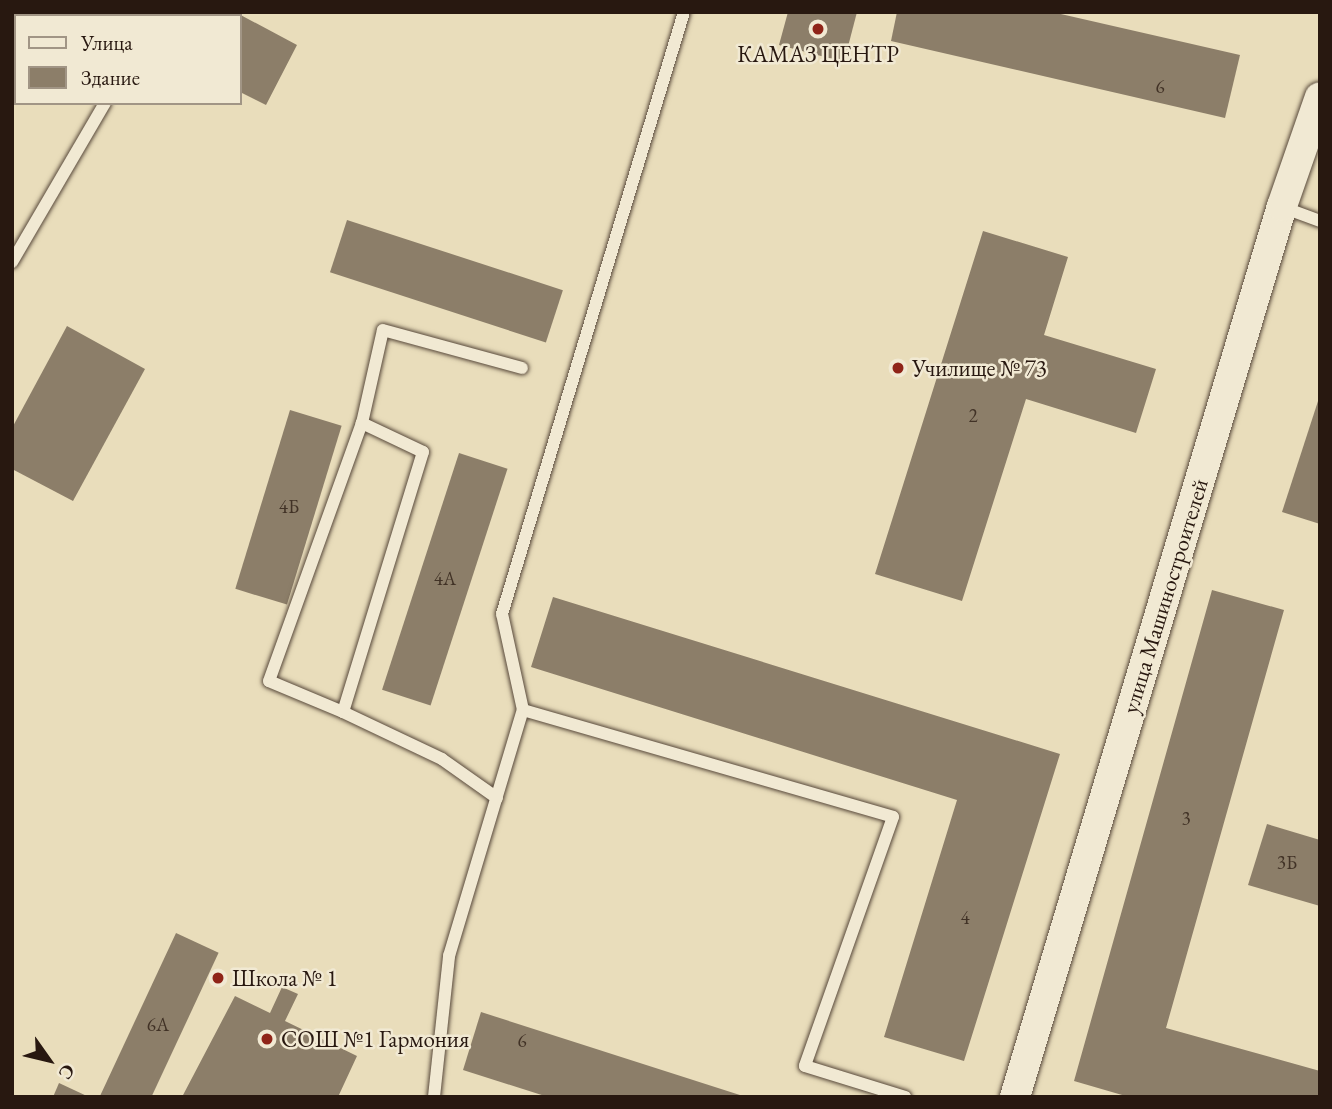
<!DOCTYPE html>
<html>
<head>
<meta charset="utf-8">
<style>
  body { margin:0 }
  #map { position:relative; width:1332px; height:1109px; overflow:hidden; background:#e9ddbb; font-family:"EB Garamond",serif }
  div>[style] { position:absolute }
  [style*='--x'] { left:calc(var(--x)*1px); top:calc(var(--y)*1px); width:calc(var(--w)*1px); rotate:calc(var(--a)*1deg) }
  .building>* { inset:0; background:#8c7e69; transform-origin:0 0 }
  .roads { filter:drop-shadow(0 0 2px #58493b) drop-shadow(0 0 2px #58493b) }
  .service>* { height:12px; margin:-6px; padding:0 6px; transform-origin:6px; border-radius:6px; background:#f1e9d3 }
  .tertiary>* { height:30px; margin:-15px; padding:0 15px; transform-origin:15px; border-radius:15px; background:#f1e9d3 }
  .dots>* { width:19px; height:19px; translate:-50% -50%; box-sizing:border-box; border:4px solid #f1e9d3; border-radius:50% }
  span { translate:-50% -50%; white-space:nowrap; text-align:center; line-height:1.15; -webkit-text-stroke:5px #f1e9d3; paint-order:stroke }
  .number-label { font-size:19px; color:#413226 }
  .number-label span { -webkit-text-stroke-width:0 }
  .poi-label { font-size:23px; color:#281810 }
  .left { translate:0 -50%; text-align:left }
  .street-label { font-size:23px; color:#281810 }
  .frame { position:absolute; inset:0; border:14px solid #281810; pointer-events:none }
  .legend { position:absolute; left:14px; top:14px; width:228px; height:91px; box-sizing:border-box; background:#f1e9d3; border:2px solid #a19585; margin:0; padding:9px 12px; list-style:none; font-size:21px; color:#281810 }
  .legend li { display:flex; align-items:center; gap:14px; height:35px }
  .legend b { width:35px; border:2px solid #a19585 }
  .north { position:absolute; left:14px; top:1025px; width:70px; height:70px; -webkit-text-stroke:5px #f1e9d3; paint-order:stroke; rotate:124deg; font-size:19px; font-weight:700; line-height:28px; text-align:center; color:#281810 }
  .north::after { content:''; display:block; margin:auto; width:24px; height:32px; background:#281810; clip-path:polygon(50% 0,100% 100%,50% 72%,0 100%) }
</style>
</head>
<body>
<div id="map">
  <div class="building">
    <div style="clip-path:polygon(224px 12px,235px 12px,297px 45px,266px 105px,240px 92px,240px 16px,222px 16px)"></div>
    <div style="clip-path:polygon(788px 12px,857px 12px,844px 62px,779px 45px)"></div>
    <div style="clip-path:polygon(897px 12px,1052px 12px,1240px 55px,1225px 118px,891px 41px)"></div>
    <div style="left:347px;top:220px;width:227px;height:55px;rotate:18deg"></div>
    <div style="clip-path:polygon(983px 231px,1068px 257px,1044px 335px,1156px 369px,1136px 433px,1026px 399px,962px 601px,875px 574px)"></div>
    <div style="clip-path:polygon(67px 326px,145px 369px,73px 501px,12px 469px,12px 428px)"></div>
    <div style="clip-path:polygon(1319px 398px,1320px 398px,1320px 524px,1282px 512px)"></div>
    <div style="left:290px;top:410px;width:54px;height:187px;rotate:17deg"></div>
    <div style="left:459px;top:453px;width:51px;height:249px;rotate:18deg"></div>
    <div style="clip-path:polygon(1212px 590px,1284px 610px,1166px 1028px,1320px 1071px,1320px 1097px,1129px 1097px,1074px 1081px)"></div>
    <div style="clip-path:polygon(553px 597px,1060px 754px,964px 1061px,884px 1037px,957px 800px,531px 667px)"></div>
    <div style="clip-path:polygon(1267px 824px,1320px 840px,1320px 906px,1248px 885px)"></div>
    <div style="left:176px;top:933px;width:47px;height:182px;rotate:25deg"></div>
    <div style="clip-path:polygon(282px 987px,298px 994px,285px 1021px,357px 1056px,338px 1097px,182px 1097px,235px 996px,270px 1013px)"></div>
    <div style="clip-path:polygon(481px 1012px,743px 1096px,743px 1097px,548px 1097px,463px 1070px)"></div>
    <div style="clip-path:polygon(59px 1083px,89px 1097px,53px 1097px)"></div>
  </div>
  <div class="roads">
    <div class="service">
      <div style="--x:58;--y:12;--w:11;--a:22"></div>
      <div style="--x:164;--y:16;--w:5;--a:-53"></div>
      <div style="--x:1282;--y:207;--w:40;--a:20.2"></div>
      <div style="--x:12;--y:262;--w:184;--a:-59.7"></div>
      <div style="--x:523;--y:710;--w:385;--a:16.1"></div>
      <div style="--x:893;--y:817;--w:264;--a:109.5"></div>
      <div style="--x:805;--y:1066;--w:105;--a:17.2"></div>
      <div style="--x:343;--y:712;--w:80;--a:-157.3"></div>
      <div style="--x:269;--y:681;--w:274;--a:-70.2"></div>
      <div style="--x:497;--y:798;--w:67;--a:-144.7"></div>
      <div style="--x:442;--y:759;--w:110;--a:-154.6"></div>
      <div style="--x:343;--y:712;--w:272;--a:-72.9"></div>
      <div style="--x:423;--y:452;--w:68;--a:-154.6"></div>
      <div style="--x:362;--y:423;--w:95;--a:-77.3"></div>
      <div style="--x:383;--y:330;--w:144;--a:15.3"></div>
      <div style="--x:434;--y:1097;--w:142;--a:-83.9"></div>
      <div style="--x:449;--y:956;--w:257;--a:-73.3"></div>
      <div style="--x:523;--y:710;--w:98;--a:-102.3"></div>
      <div style="--x:502;--y:614;--w:629;--a:-73.18"></div>
    </div>
    <div class="tertiary">
      <div style="--x:1015;--y:1097;--w:930;--a:-73.32"></div>
      <div style="--x:1282;--y:206;--w:115;--a:-70.8"></div>
    </div>
  </div>
  <div class="dots">
    <div style="left:818px;top:29px;background:#8f2418"></div>
    <div style="left:898px;top:368px;background:#8f2418"></div>
    <div style="left:218px;top:978px;background:#8f2418"></div>
    <div style="left:267px;top:1039px;background:#8f2418"></div>
  </div>
  <div class="number-label">
    <span style="left:1160px;top:87px">6</span>
    <span style="left:973px;top:416px">2</span>
    <span style="left:289px;top:507px">4Б</span>
    <span style="left:445px;top:579px">4А</span>
    <span style="left:1186px;top:819px">3</span>
    <span style="left:1287px;top:863px">3Б</span>
    <span style="left:965px;top:918px">4</span>
    <span style="left:158px;top:1025px">6А</span>
    <span style="left:522px;top:1041px">6</span>
  </div>
  <div class="poi-label">
    <span style="left:818px;top:54px">КАМАЗ ЦЕНТР</span>
    <span class="left" style="left:912px;top:368px">Училище № 73</span>
    <span class="left" style="left:232px;top:978px">Школа № 1</span>
    <span class="left" style="left:281px;top:1039px">СОШ №1 Гармония</span>
  </div>
  <div class="street-label">
    <span style="left:1165px;top:596px;rotate:-73deg">улица Машиностроителей</span>
  </div>
  <div class="frame"></div>
  <ul class="legend">
  <li><b style="height:9px;background:#f1e9d3"></b>Улица</li>
  <li><b style="height:19px;background:#8c7e69"></b>Здание</li>
  </ul>
  <div class="north">С</div>
</div>
</body>
</html>
